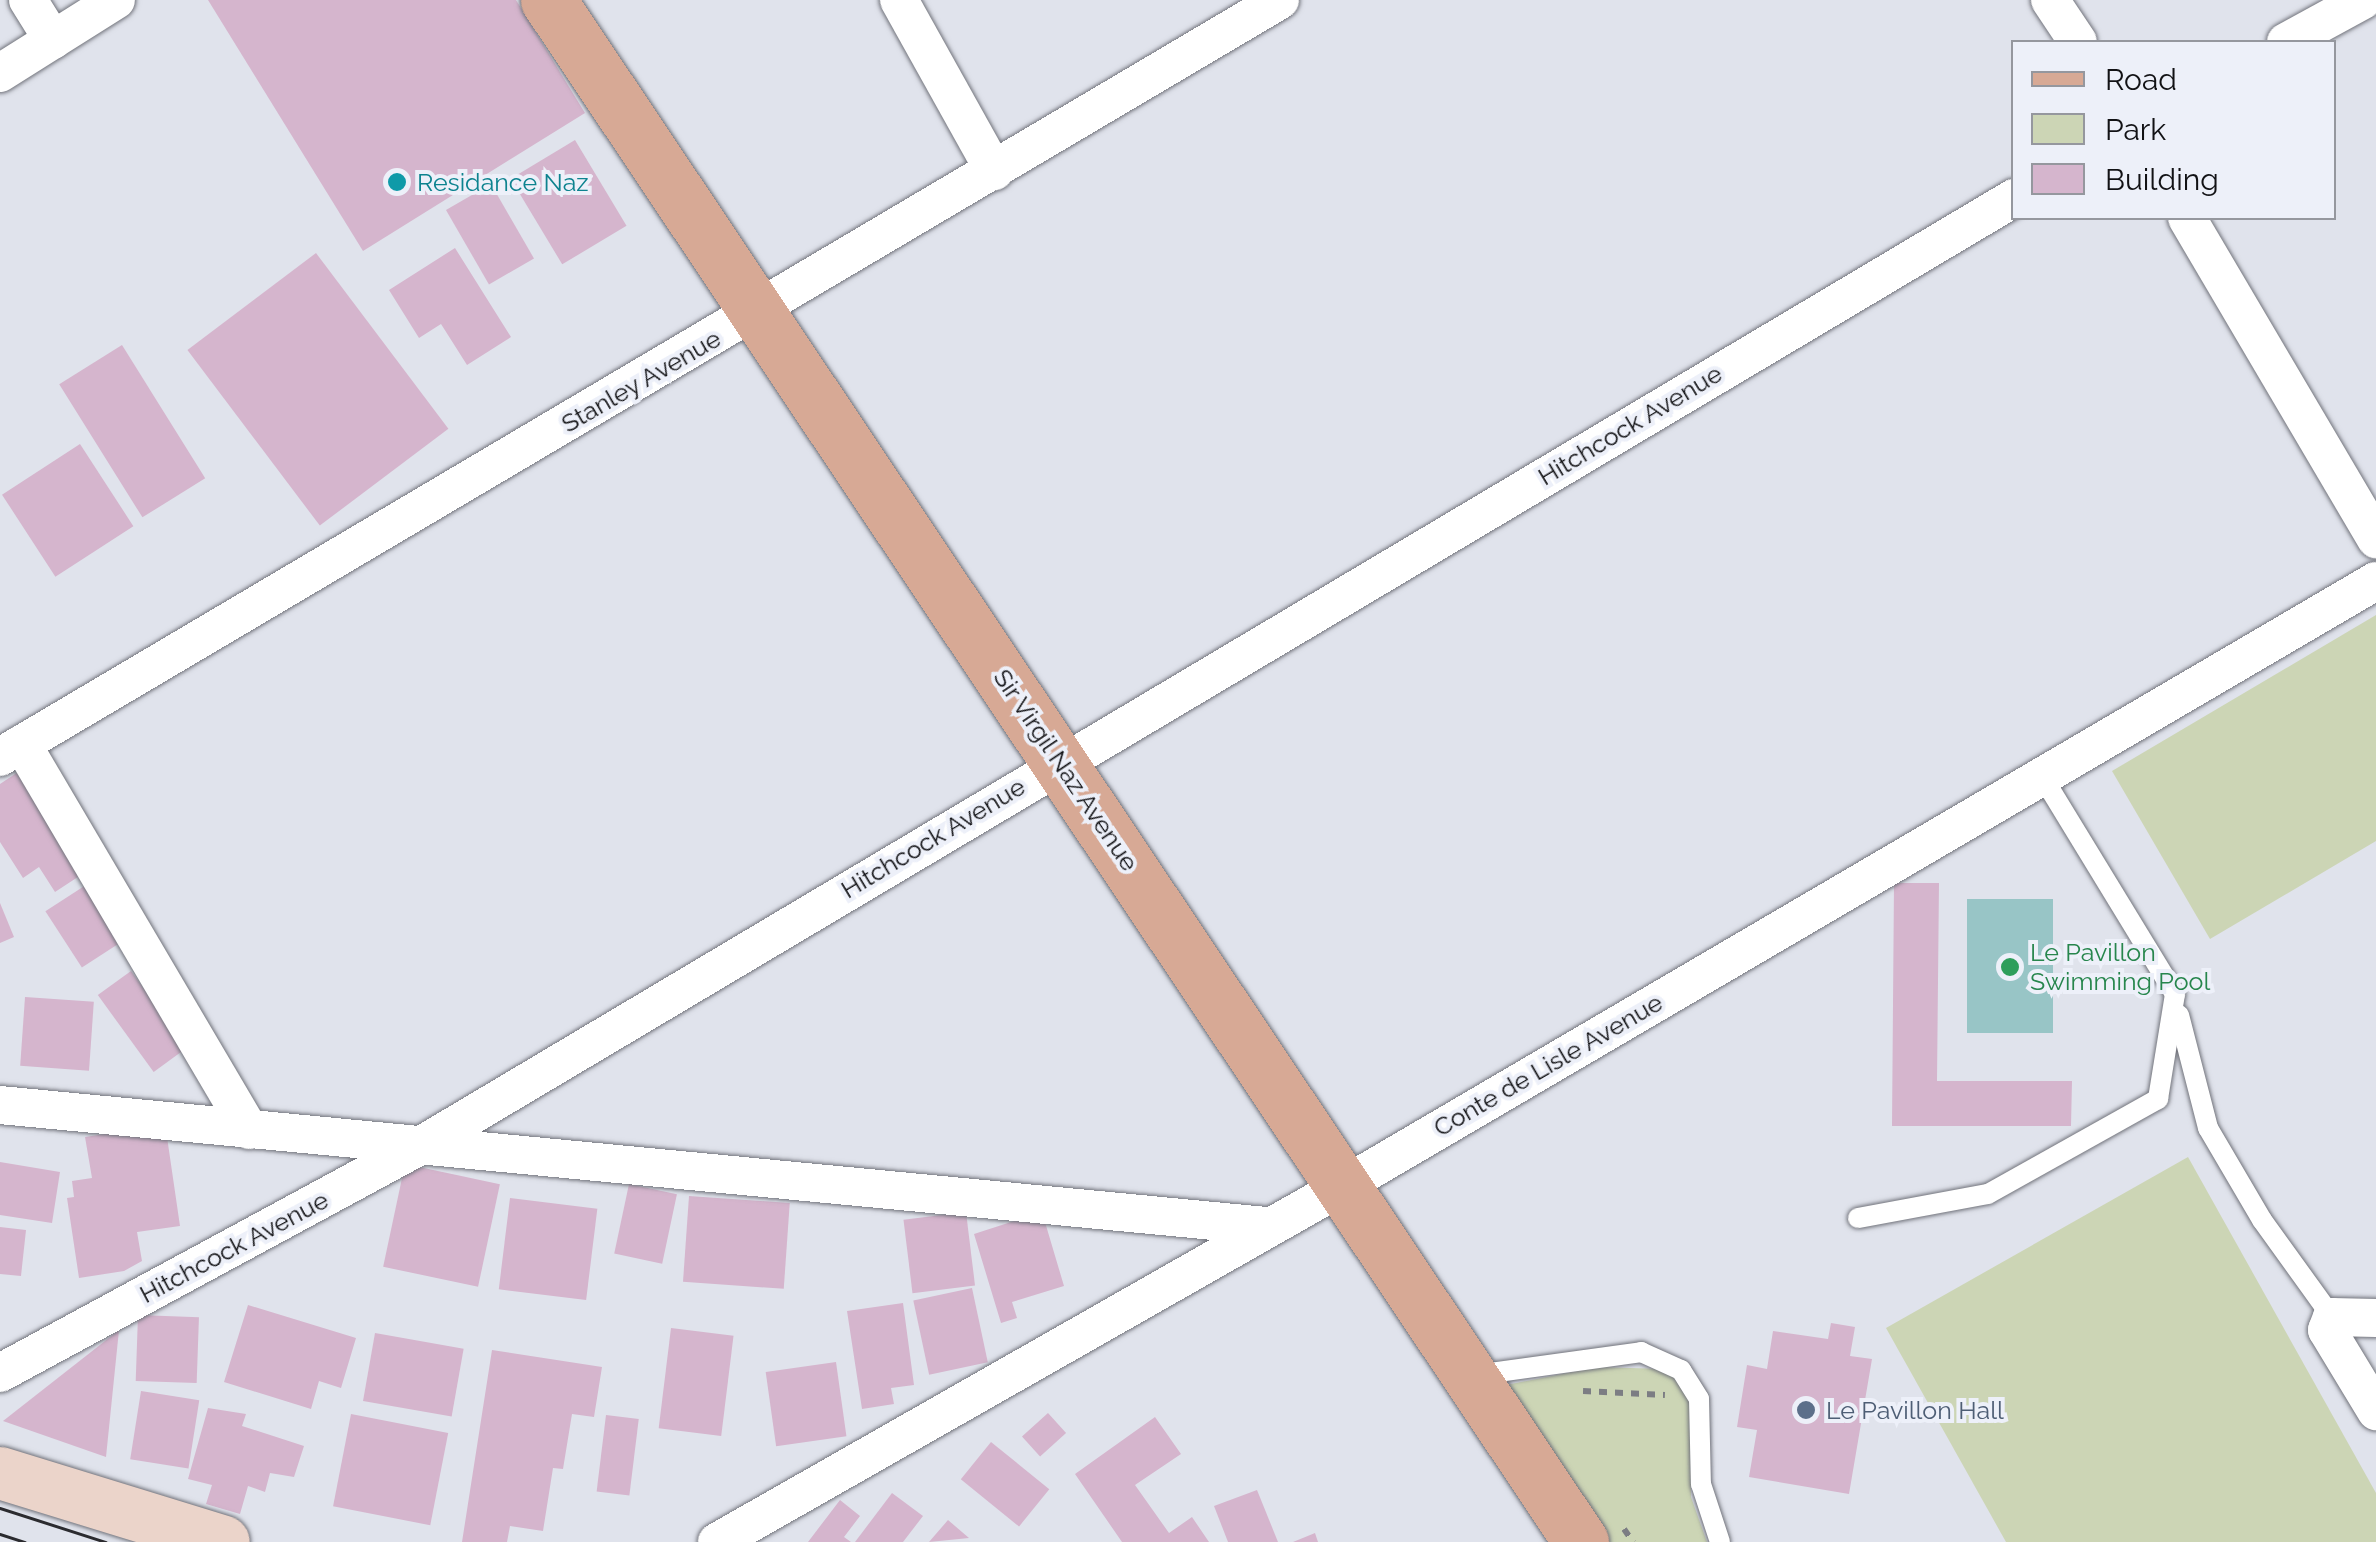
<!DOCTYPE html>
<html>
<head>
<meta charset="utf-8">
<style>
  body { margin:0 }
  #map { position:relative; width:2376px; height:1542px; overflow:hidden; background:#e0e3ec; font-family:Raleway,sans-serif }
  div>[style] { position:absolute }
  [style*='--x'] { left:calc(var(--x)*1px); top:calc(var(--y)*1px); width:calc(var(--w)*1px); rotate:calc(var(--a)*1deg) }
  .green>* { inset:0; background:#ccd5b5 }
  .water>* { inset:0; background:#98c5c6; transform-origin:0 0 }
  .building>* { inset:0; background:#d5b5cd; transform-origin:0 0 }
  .path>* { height:6px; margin-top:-3px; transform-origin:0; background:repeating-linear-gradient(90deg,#7c7d83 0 8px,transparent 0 16px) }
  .roads { filter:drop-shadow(0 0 2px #71737b) drop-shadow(0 0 2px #71737b) }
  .service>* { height:20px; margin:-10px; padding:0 10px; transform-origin:10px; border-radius:10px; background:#fff }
  .minor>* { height:38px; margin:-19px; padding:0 19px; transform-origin:19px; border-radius:19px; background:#fff }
  .secondary>* { height:52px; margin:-26px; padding:0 26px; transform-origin:26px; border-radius:26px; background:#ebd4ca }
  .primary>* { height:55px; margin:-27.5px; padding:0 27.5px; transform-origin:27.5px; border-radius:27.5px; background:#d7a995 }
  .tram>* { height:2.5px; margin:-1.25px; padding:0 1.25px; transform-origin:1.25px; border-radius:1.25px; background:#2b2b2f }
  .dots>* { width:28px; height:28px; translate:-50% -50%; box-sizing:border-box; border:5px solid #edf0f9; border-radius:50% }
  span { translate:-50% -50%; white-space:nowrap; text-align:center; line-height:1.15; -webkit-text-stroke:8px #edf0f9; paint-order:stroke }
  .culture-label { font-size:25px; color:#0d838f }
  .left { translate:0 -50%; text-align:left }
  .street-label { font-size:25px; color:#121215 }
  .leisure-label { font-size:25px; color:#27864d }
  .service-label { font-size:25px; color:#4e5e75 }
  .legend { position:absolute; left:2011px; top:40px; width:325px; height:180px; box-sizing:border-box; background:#edf0f9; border:2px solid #95979e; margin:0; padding:12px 18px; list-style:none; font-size:30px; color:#121215 }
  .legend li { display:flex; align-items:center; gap:20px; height:50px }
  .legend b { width:50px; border:2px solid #95979e }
</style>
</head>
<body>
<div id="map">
  <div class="green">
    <div style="clip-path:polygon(2376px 615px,2376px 841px,2210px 939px,2112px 771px)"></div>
    <div style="clip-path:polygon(2188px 1157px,2376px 1493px,2376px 1542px,2006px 1542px,1886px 1328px)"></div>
    <div style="clip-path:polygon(1597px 1367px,1663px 1369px,1679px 1377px,1690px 1396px,1691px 1497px,1707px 1542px,1601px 1542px,1506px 1385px)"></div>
  </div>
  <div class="water">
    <div style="left:2053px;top:899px;width:134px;height:86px;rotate:90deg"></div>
  </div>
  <div class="building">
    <div style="clip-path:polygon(208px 0,516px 0,585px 113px,363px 251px)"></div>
    <div style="left:575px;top:140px;width:100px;height:75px;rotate:59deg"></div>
    <div style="left:491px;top:184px;width:86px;height:52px;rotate:60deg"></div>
    <div style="clip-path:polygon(455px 248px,511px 337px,467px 365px,441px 324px,419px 338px,389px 290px)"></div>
    <div style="left:316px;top:253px;width:220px;height:161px;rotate:53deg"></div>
    <div style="left:122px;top:345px;width:157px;height:74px;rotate:58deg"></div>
    <div style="left:80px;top:444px;width:98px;height:93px;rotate:57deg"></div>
    <div style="clip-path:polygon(21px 770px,87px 871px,55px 892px,39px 867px,23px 878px,0 842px,0 784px)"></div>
    <div style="left:89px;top:883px;width:67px;height:52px;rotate:57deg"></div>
    <div style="clip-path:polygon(1894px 883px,1939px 883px,1937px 1081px,2072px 1081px,2071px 1126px,1892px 1126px)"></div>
    <div style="clip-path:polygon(0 903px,14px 937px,0 943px)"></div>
    <div style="left:131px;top:971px;width:95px;height:41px;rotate:54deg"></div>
    <div style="left:25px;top:997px;width:69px;height:69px;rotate:4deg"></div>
    <div style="clip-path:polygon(157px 1126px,167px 1137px,180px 1226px,137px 1232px,142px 1261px,124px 1271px,79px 1278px,67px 1198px,74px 1197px,72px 1181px,92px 1178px,85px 1137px)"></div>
    <div style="clip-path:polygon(0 1162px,60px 1172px,52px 1223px,0 1215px)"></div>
    <div style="left:405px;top:1164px;width:97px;height:105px;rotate:12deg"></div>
    <div style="left:629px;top:1184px;width:49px;height:71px;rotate:12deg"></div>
    <div style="left:689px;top:1196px;width:101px;height:86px;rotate:4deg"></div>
    <div style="left:510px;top:1198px;width:88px;height:92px;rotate:7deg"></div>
    <div style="left:966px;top:1212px;width:74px;height:63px;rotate:83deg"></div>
    <div style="clip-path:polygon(1042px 1212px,1064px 1286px,1012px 1302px,1017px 1318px,1001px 1323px,974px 1234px)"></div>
    <div style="clip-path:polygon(0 1227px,26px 1230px,21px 1276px,0 1274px)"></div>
    <div style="left:972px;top:1288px;width:76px;height:60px;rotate:78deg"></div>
    <div style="clip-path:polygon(903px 1303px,914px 1385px,891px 1388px,894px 1404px,862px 1409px,847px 1311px)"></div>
    <div style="clip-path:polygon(248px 1305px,356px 1338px,341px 1388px,319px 1381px,311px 1409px,224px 1382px)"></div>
    <div style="left:138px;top:1315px;width:61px;height:66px;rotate:2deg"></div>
    <div style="clip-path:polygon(1831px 1323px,1855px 1327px,1850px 1356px,1872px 1359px,1849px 1494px,1749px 1477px,1757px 1430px,1737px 1427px,1747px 1365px,1767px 1369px,1773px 1331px,1828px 1339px)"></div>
    <div style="left:671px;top:1328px;width:63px;height:101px;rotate:7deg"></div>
    <div style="clip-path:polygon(119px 1330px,106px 1457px,3px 1421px)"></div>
    <div style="left:375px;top:1333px;width:90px;height:69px;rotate:10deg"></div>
    <div style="clip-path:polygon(492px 1350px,602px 1367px,594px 1417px,572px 1414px,563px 1469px,553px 1468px,543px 1531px,510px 1526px,507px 1542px,462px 1542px)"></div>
    <div style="left:836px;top:1362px;width:75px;height:71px;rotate:82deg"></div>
    <div style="left:141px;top:1391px;width:59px;height:69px;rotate:9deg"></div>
    <div style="clip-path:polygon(208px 1408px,246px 1414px,242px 1426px,304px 1446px,294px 1477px,270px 1473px,265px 1492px,248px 1486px,240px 1514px,206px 1504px,212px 1485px,188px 1479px)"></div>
    <div style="left:1048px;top:1413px;width:27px;height:35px;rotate:48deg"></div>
    <div style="left:351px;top:1414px;width:99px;height:94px;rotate:11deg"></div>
    <div style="left:606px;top:1415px;width:33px;height:77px;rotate:7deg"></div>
    <div style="clip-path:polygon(1155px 1417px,1181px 1454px,1135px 1485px,1169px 1533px,1192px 1517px,1209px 1542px,1122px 1542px,1075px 1474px)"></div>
    <div style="left:991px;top:1442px;width:75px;height:48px;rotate:39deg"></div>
    <div style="clip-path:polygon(1257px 1490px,1278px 1542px,1228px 1542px,1214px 1506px)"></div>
    <div style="clip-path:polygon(892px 1493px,923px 1516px,903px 1542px,855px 1542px)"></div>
    <div style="clip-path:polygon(840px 1500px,860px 1516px,844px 1537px,851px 1542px,808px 1542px)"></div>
    <div style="clip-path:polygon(948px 1520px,969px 1538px,929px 1542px)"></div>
    <div style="clip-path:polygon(1315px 1533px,1318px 1542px,1293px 1542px)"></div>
  </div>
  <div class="path">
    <div style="--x:1583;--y:1391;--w:82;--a:2.8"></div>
    <div style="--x:1624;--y:1529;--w:16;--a:55"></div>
  </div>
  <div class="roads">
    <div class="service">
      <div style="--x:2179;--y:1015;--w:117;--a:75.6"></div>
      <div style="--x:2208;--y:1128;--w:107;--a:59.6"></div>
      <div style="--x:2262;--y:1220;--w:120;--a:54.2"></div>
      <div style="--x:1858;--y:1218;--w:132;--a:-10.5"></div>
      <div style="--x:1988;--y:1194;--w:195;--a:-29.2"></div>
      <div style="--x:2158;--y:1099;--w:106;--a:-80.8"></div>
      <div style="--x:2175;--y:994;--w:255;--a:-121.4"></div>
      <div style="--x:1476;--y:1375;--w:167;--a:-7.9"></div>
      <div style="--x:1641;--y:1352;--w:44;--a:24.2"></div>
      <div style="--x:1681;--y:1370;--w:34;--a:58"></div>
      <div style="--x:1699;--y:1399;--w:85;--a:88.7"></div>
      <div style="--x:1701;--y:1484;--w:61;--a:71.9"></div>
    </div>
    <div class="minor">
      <div style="--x:28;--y:0;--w:47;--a:58"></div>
      <div style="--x:899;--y:0;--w:196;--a:60.9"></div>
      <div style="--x:2050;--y:0;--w:50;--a:56.3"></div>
      <div style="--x:2286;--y:42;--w:88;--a:-28.6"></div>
      <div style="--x:0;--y:73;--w:137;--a:-32.2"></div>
      <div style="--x:2187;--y:218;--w:373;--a:59.5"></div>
      <div style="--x:22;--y:744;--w:448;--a:59.5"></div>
      <div style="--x:0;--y:757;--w:1487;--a:-30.6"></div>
      <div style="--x:0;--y:1105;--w:1272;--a:5.46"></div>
      <div style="--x:2376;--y:1318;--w:44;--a:-178.7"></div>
      <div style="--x:2332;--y:1317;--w:14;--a:111"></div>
      <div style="--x:2327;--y:1330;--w:95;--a:58.8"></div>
      <div style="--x:0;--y:1373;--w:477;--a:-28.4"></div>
      <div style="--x:420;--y:1146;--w:1855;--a:-30.74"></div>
      <div style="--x:717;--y:1542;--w:720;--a:-29.63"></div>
      <div style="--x:1343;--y:1186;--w:1197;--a:-30.36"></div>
    </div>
    <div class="secondary">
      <div style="--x:0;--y:1473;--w:234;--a:17.1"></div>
    </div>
    <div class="primary">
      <div style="--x:548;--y:0;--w:1856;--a:56.18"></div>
    </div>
  </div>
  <div class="tram">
    <div style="--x:0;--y:1508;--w:111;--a:17.8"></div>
    <div style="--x:0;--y:1534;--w:26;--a:18"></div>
  </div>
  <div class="dots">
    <div style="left:397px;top:182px;background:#0f9aa8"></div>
    <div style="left:2010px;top:967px;background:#2e9e5b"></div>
    <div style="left:1806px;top:1410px;background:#5c6f8a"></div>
  </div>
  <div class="culture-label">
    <span class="left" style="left:417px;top:182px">Residance Naz</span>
  </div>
  <div class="street-label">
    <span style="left:641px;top:381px;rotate:-30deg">Stanley Avenue</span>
    <span style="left:1630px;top:425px;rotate:-31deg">Hitchcock Avenue</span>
    <span style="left:1066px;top:770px;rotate:56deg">Sir Virgil Naz Avenue</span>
    <span style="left:933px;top:838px;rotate:-31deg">Hitchcock Avenue</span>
    <span style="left:1548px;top:1065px;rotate:-30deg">Conte de Lisle Avenue</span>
    <span style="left:234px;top:1247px;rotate:-28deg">Hitchcock Avenue</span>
  </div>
  <div class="leisure-label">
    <span class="left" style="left:2030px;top:967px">Le Pavillon<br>Swimming Pool</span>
  </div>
  <div class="service-label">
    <span class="left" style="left:1826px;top:1410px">Le Pavillon Hall</span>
  </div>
  <ul class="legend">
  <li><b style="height:12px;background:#d7a995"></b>Road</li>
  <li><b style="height:28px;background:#ccd5b5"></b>Park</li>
  <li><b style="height:28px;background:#d5b5cd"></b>Building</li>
  </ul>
</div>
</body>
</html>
